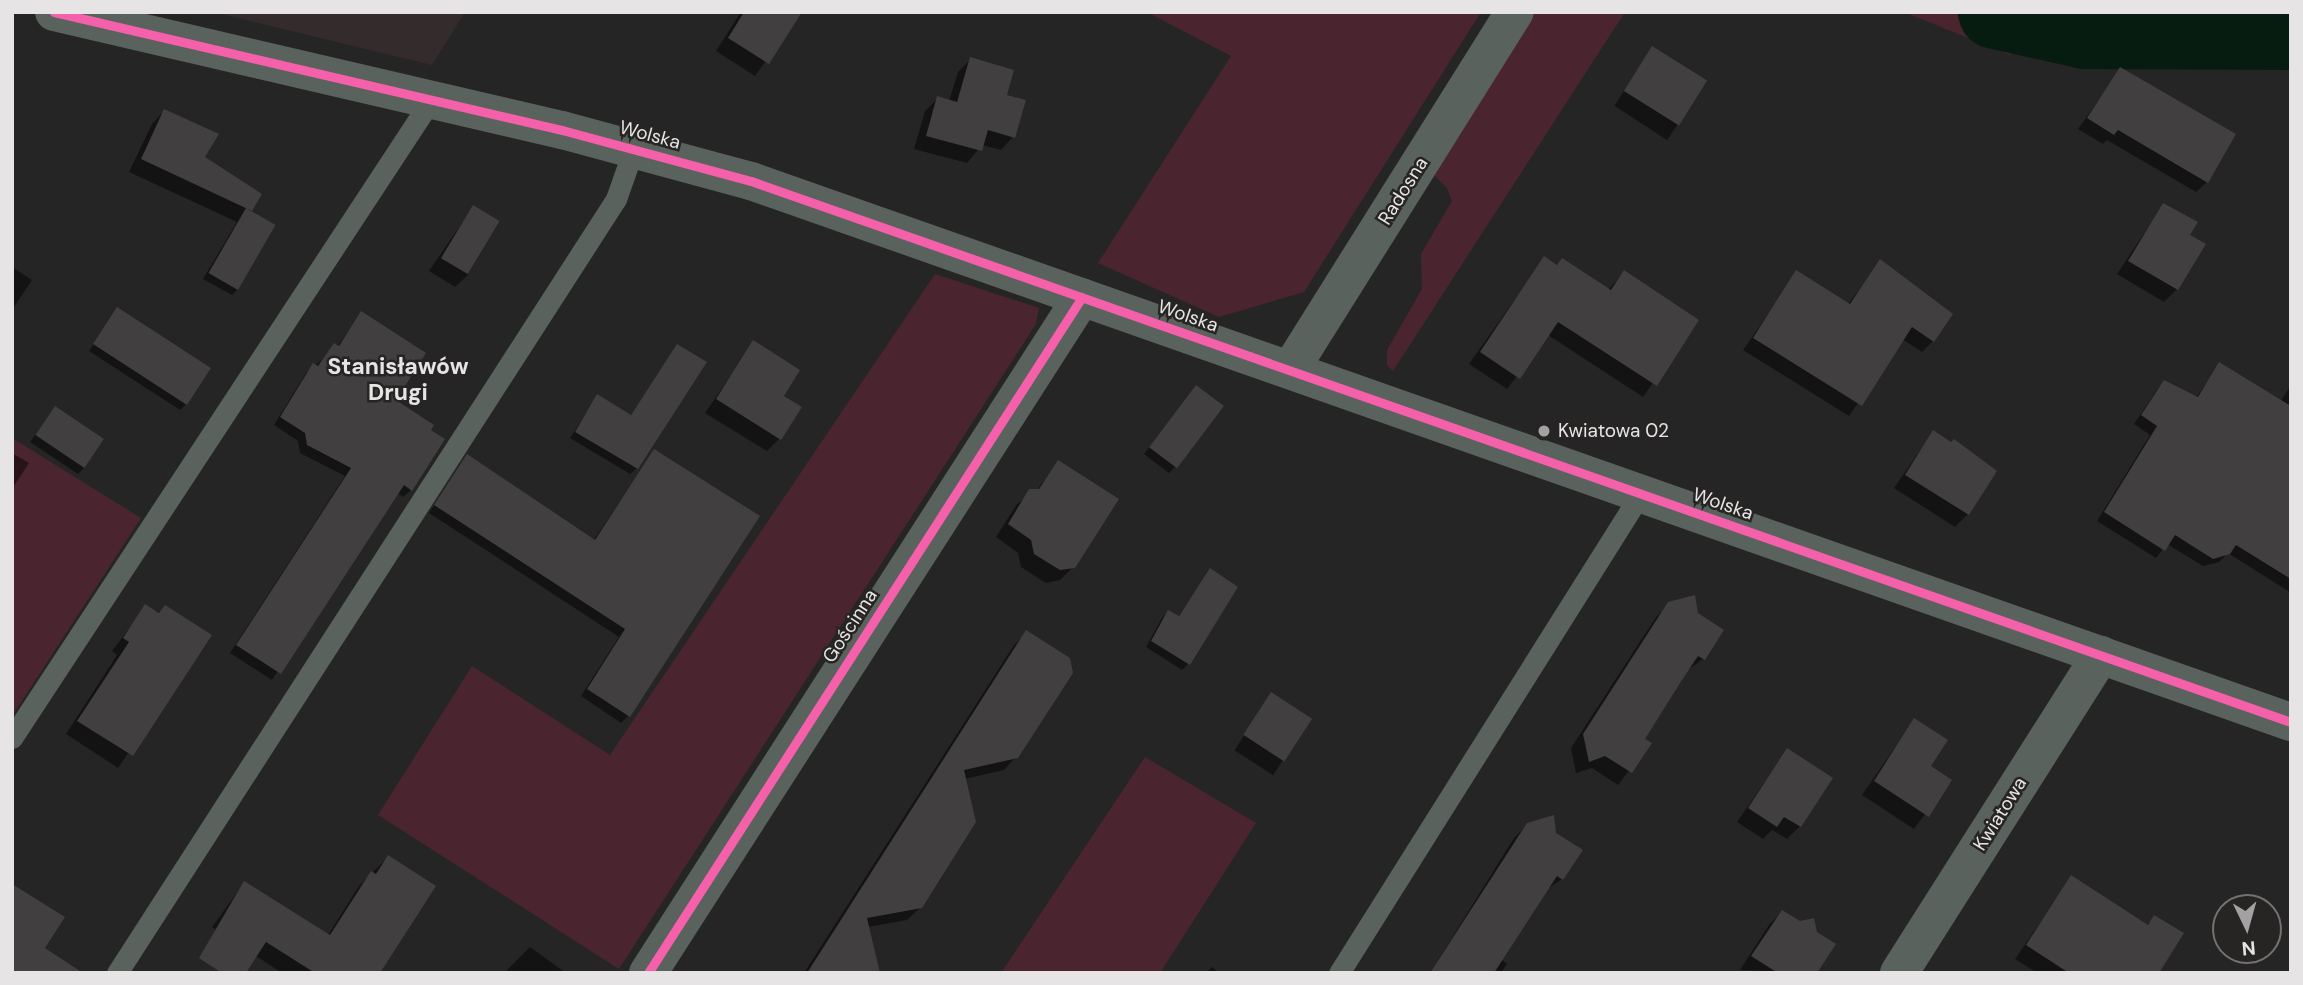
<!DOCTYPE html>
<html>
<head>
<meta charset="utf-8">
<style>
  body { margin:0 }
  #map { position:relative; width:2303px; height:985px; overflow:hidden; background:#262525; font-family:"DM Sans",sans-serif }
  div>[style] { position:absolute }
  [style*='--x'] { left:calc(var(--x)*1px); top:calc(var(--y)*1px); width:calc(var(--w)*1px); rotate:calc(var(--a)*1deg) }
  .built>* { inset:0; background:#342b2c }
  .green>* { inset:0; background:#4a252f }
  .shadow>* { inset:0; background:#0007; transform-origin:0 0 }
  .river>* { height:74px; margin:-37px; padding:0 37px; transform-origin:37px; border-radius:37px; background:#071c11 }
  .building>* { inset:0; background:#413f40; transform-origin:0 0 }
  .service>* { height:21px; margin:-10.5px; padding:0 10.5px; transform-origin:10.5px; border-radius:10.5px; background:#59625c }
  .minor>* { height:38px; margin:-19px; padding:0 19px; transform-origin:19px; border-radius:19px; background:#59625c }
  .tertiary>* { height:38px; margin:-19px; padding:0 19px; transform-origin:19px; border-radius:19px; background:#59625c }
  .cycleway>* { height:9px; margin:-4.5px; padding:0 4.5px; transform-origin:4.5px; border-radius:4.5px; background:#f560ab }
  .dots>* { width:19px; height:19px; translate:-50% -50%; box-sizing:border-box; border:4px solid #272424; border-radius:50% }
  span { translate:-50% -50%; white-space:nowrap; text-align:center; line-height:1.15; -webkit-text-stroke:5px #272424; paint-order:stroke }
  .street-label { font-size:19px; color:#e6e4e4 }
  .poi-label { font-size:19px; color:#e6e4e4 }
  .left { translate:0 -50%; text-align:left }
  .quarter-label { font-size:23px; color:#e6e4e4; font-weight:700 }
  .frame { position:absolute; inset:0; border:14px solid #e6e4e4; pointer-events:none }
  .north { position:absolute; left:2212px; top:894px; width:70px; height:70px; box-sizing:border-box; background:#272424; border:2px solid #737171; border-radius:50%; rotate:175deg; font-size:19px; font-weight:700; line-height:28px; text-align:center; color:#e6e4e4 }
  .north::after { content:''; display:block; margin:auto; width:24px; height:32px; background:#a3a1a1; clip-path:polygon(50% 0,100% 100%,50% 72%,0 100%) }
</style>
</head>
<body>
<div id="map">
  <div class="built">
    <div style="clip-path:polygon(213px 12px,465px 12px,432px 65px)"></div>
  </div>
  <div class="green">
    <div style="clip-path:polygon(1147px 12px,1481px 12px,1304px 292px,1219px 317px,1098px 263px,1231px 56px)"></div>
    <div style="clip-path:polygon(1533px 12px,1625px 12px,1393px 371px,1387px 365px,1387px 350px,1422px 289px,1421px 254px,1452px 201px,1447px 188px,1430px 171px)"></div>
    <div style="clip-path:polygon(1904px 12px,2291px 12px,2291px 54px,2058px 52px,2021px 38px,2010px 55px)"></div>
    <div style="clip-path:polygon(935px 274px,1039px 308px,1036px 324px,619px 969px,378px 815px,472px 666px,610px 755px)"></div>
    <div style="clip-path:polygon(12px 438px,141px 518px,12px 716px)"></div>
    <div style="clip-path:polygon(1145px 757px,1256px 823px,1160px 973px,1001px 973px)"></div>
  </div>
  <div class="shadow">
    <div style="clip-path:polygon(741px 12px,800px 12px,755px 76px,716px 51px)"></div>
    <div style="left:1652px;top:48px;width:63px;height:69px;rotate:33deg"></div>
    <div style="clip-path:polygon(971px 59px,1005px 96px,1013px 137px,1001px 150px,982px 145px,967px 163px,914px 149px,925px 111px,938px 98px,949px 101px,958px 72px)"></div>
    <div style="clip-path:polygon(2120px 70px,2207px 182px,2196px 192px,2107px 140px,2103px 144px,2078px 129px)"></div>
    <div style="clip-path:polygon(164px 111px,251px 210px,238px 289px,232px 295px,203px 279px,237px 222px,129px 172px,152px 124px)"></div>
    <div style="clip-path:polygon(2163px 205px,2188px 236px,2177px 289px,2164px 302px,2117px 274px)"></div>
    <div style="clip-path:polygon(473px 207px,468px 275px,455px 287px,429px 271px)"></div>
    <div style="clip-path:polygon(1544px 258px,1608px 290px,1624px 272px,1697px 320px,1643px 397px,1548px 335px,1507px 389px,1469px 364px)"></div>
    <div style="clip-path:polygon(1881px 262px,1933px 341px,1922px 352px,1902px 339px,1849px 416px,1743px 350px,1797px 273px,1848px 304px)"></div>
    <div style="clip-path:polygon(12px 267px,32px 280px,12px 310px)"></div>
    <div style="clip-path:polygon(118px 309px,186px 404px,180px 410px,89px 351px)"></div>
    <div style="clip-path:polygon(361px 313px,393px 400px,429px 430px,411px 490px,403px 497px,397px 493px,272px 680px,230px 653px,345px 476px,300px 453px,298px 441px,274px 425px,306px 373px,337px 347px)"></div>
    <div style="clip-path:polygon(754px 342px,781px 396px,779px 439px,767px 451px,705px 413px)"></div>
    <div style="clip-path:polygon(677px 346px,637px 468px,630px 474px,570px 438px,597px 396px,630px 416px)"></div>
    <div style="clip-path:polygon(2219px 365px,2280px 402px,2291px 385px,2291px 593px,2228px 553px,2219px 562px,2203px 566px,2167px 544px,2156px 558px,2097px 521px,2150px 435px,2134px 424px,2156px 391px,2164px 382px,2196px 398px)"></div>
    <div style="clip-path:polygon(1196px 387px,1175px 467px,1169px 473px,1144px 454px)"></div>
    <div style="clip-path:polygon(55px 408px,84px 468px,78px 474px,30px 442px)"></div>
    <div style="clip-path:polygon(1933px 432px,1968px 514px,1955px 527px,1894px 488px)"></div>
    <div style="clip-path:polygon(654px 451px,628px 716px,621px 723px,581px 696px,619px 637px,429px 513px,467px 456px,593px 541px)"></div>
    <div style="clip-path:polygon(12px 453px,29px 463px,12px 489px)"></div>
    <div style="clip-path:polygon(1059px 462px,1073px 567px,1060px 580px,1046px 583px,1021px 567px,1018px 553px,996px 537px,1017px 504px,1036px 491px)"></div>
    <div style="clip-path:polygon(1210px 570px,1188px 664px,1182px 670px,1146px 647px,1162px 618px,1168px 612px,1177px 618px)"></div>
    <div style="clip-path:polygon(1669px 604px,1697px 614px,1722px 630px,1703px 659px,1688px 670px,1643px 740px,1649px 744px,1618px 785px,1592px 768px,1576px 773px,1571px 748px,1656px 617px)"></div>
    <div style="clip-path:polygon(146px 606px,209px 635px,118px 768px,66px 734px,117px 655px,112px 651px)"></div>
    <div style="clip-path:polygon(1027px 633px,1017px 756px,1004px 770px,964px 779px,921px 907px,907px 920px,868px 927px,878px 973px,804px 973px,1014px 645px)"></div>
    <div style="left:1271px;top:694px;width:46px;height:67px;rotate:33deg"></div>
    <div style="clip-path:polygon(1914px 720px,1928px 767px,1950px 780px,1914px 829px,1862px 795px)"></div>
    <div style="clip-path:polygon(1787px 750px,1800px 826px,1787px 839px,1772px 830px,1763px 839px,1737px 822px)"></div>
    <div style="clip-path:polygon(1528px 824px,1580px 851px,1562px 879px,1546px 890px,1501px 959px,1507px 964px,1501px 973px,1430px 973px,1514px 838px)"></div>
    <div style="clip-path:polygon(388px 857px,378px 973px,282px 973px,212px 927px,244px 883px,328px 935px,359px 886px)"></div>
    <div style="clip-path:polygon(2071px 878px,2146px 926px,2155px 917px,2157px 973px,2037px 973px,2015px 959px)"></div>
    <div style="clip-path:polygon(1782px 912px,1815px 973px,1740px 970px,1769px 925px)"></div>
    <div style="clip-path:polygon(530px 947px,566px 973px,504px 973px)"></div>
    <div style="clip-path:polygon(1212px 967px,1220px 973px,1206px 973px)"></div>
  </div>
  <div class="river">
    <div style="--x:1995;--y:12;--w:92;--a:12.5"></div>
    <div style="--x:2085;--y:32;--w:206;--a:0.3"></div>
  </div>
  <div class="building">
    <div style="clip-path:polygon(744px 12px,802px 12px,769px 64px,728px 38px)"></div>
    <div style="left:1652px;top:46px;width:65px;height:53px;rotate:32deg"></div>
    <div style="clip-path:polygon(970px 57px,1014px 70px,1007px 95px,1026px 100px,1015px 138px,988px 130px,982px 151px,926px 136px,937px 96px,957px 102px)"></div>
    <div style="clip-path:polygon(2120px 67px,2236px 134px,2208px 183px,2118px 130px,2114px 135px,2087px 118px)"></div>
    <div style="clip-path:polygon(164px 109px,219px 134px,205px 157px,262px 194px,252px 211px,141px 159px)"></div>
    <div style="clip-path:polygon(2163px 203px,2198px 222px,2190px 235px,2206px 244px,2178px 290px,2128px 261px)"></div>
    <div style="left:473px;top:205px;width:31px;height:62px;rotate:31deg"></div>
    <div style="left:246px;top:208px;width:34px;height:75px;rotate:30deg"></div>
    <div style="clip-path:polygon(1544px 256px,1557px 265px,1562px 258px,1611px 290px,1624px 270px,1699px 320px,1657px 386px,1558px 322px,1520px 379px,1480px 352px)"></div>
    <div style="clip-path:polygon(1880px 259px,1953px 314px,1934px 342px,1912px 327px,1862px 406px,1753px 338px,1796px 270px,1850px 304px)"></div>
    <div style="left:117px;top:307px;width:112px;height:44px;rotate:33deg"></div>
    <div style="clip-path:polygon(361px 311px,426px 353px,396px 400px,434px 425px,431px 430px,445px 439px,412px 491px,404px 485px,281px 674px,236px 645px,351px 468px,307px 445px,305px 433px,280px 417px,313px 363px,318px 366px,334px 343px,339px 346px)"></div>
    <div style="clip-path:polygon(753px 340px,800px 370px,784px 396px,802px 407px,781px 440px,716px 399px)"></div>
    <div style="clip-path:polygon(677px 344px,707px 362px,638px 469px,575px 432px,597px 394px,631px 415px)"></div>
    <div style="clip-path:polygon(2219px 362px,2291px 406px,2291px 579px,2236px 545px,2230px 554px,2213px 559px,2175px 535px,2165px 551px,2104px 512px,2157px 426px,2141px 415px,2164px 380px,2198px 397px)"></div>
    <div style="left:1196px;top:385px;width:35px;height:78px;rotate:37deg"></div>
    <div style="left:55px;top:406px;width:59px;height:35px;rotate:34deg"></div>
    <div style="clip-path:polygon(1933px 430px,1951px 442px,1954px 439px,1997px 471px,1969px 515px,1905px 475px)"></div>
    <div style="clip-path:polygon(654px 449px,760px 516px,630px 717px,587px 689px,625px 629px,434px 505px,467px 454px,595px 540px)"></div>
    <div style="clip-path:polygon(1058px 460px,1119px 499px,1075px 568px,1060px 570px,1034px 554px,1031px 540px,1008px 524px,1029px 489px,1039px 489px)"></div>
    <div style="clip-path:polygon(1210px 568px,1238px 587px,1190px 665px,1151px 641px,1168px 610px,1179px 616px)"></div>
    <div style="clip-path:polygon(1695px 595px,1698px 613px,1724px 630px,1705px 660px,1698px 656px,1682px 680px,1645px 739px,1652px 743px,1632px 773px,1605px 756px,1589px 762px,1583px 734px,1668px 602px)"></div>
    <div style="clip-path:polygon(145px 604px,159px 613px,165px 605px,212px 635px,133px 756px,77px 721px,129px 642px,123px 638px)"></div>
    <div style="clip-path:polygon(1026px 630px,1070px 658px,1073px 673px,1018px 758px,964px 770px,976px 822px,922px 908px,867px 918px,880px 973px,807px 973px)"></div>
    <div style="left:1271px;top:692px;width:49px;height:51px;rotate:33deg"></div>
    <div style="clip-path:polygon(1914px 718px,1948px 740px,1931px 766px,1952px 780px,1929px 817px,1874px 781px)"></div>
    <div style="clip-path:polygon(1787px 748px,1833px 778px,1801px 827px,1784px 817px,1777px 827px,1748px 808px)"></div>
    <div style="clip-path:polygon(1554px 815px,1556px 833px,1583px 850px,1563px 880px,1557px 876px,1494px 973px,1430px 973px,1527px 823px)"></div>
    <div style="clip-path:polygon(388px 855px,436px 886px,380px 973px,315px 973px,266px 942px,246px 973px,222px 973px,199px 958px,244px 881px,330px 935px,371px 871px,376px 874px)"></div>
    <div style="clip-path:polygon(2071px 875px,2148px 925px,2154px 915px,2184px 933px,2159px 973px,2069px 973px,2026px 945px)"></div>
    <div style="clip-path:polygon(12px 884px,65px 917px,45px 948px,83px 973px,12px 973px)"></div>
    <div style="clip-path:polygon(1782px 910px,1800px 921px,1814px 918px,1817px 932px,1836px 944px,1817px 973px,1778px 973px,1751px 956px)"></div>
  </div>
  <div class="service">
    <div style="--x:12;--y:738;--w:763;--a:-56.71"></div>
    <div style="--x:117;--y:973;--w:921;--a:-57.19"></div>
    <div style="--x:616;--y:199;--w:54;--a:-70.6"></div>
    <div style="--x:1339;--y:973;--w:567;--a:-57.82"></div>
  </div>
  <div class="minor">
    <div style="--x:1290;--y:370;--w:423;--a:-57.9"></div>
    <div style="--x:648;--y:973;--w:803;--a:-57.3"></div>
    <div style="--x:1899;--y:973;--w:377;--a:-57.6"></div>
  </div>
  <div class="tertiary">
    <div style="--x:54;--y:12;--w:522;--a:13.08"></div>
    <div style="--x:562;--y:130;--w:196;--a:15.1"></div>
    <div style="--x:751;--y:181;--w:1632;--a:19.36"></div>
  </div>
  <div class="cycleway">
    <div style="--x:54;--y:12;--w:522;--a:13.08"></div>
    <div style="--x:562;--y:130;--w:196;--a:15.1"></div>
    <div style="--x:751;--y:181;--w:1632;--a:19.36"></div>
    <div style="--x:648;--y:973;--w:803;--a:-57.3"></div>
  </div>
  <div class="dots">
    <div style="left:1544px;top:431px;background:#a3a1a1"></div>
  </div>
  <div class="street-label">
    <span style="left:650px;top:135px;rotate:15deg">Wolska</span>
    <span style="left:1403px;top:191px;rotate:-58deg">Radosna</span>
    <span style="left:1188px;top:316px;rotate:19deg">Wolska</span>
    <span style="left:1723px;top:504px;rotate:19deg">Wolska</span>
    <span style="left:850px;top:626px;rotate:-57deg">Gościnna</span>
    <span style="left:2000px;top:814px;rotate:-58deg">Kwiatowa</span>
  </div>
  <div class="poi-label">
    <span class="left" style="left:1558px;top:431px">Kwiatowa 02</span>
  </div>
  <div class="quarter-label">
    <span style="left:398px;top:379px">Stanisławów<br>Drugi</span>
  </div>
  <div class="frame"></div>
  <div class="north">N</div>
</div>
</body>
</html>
